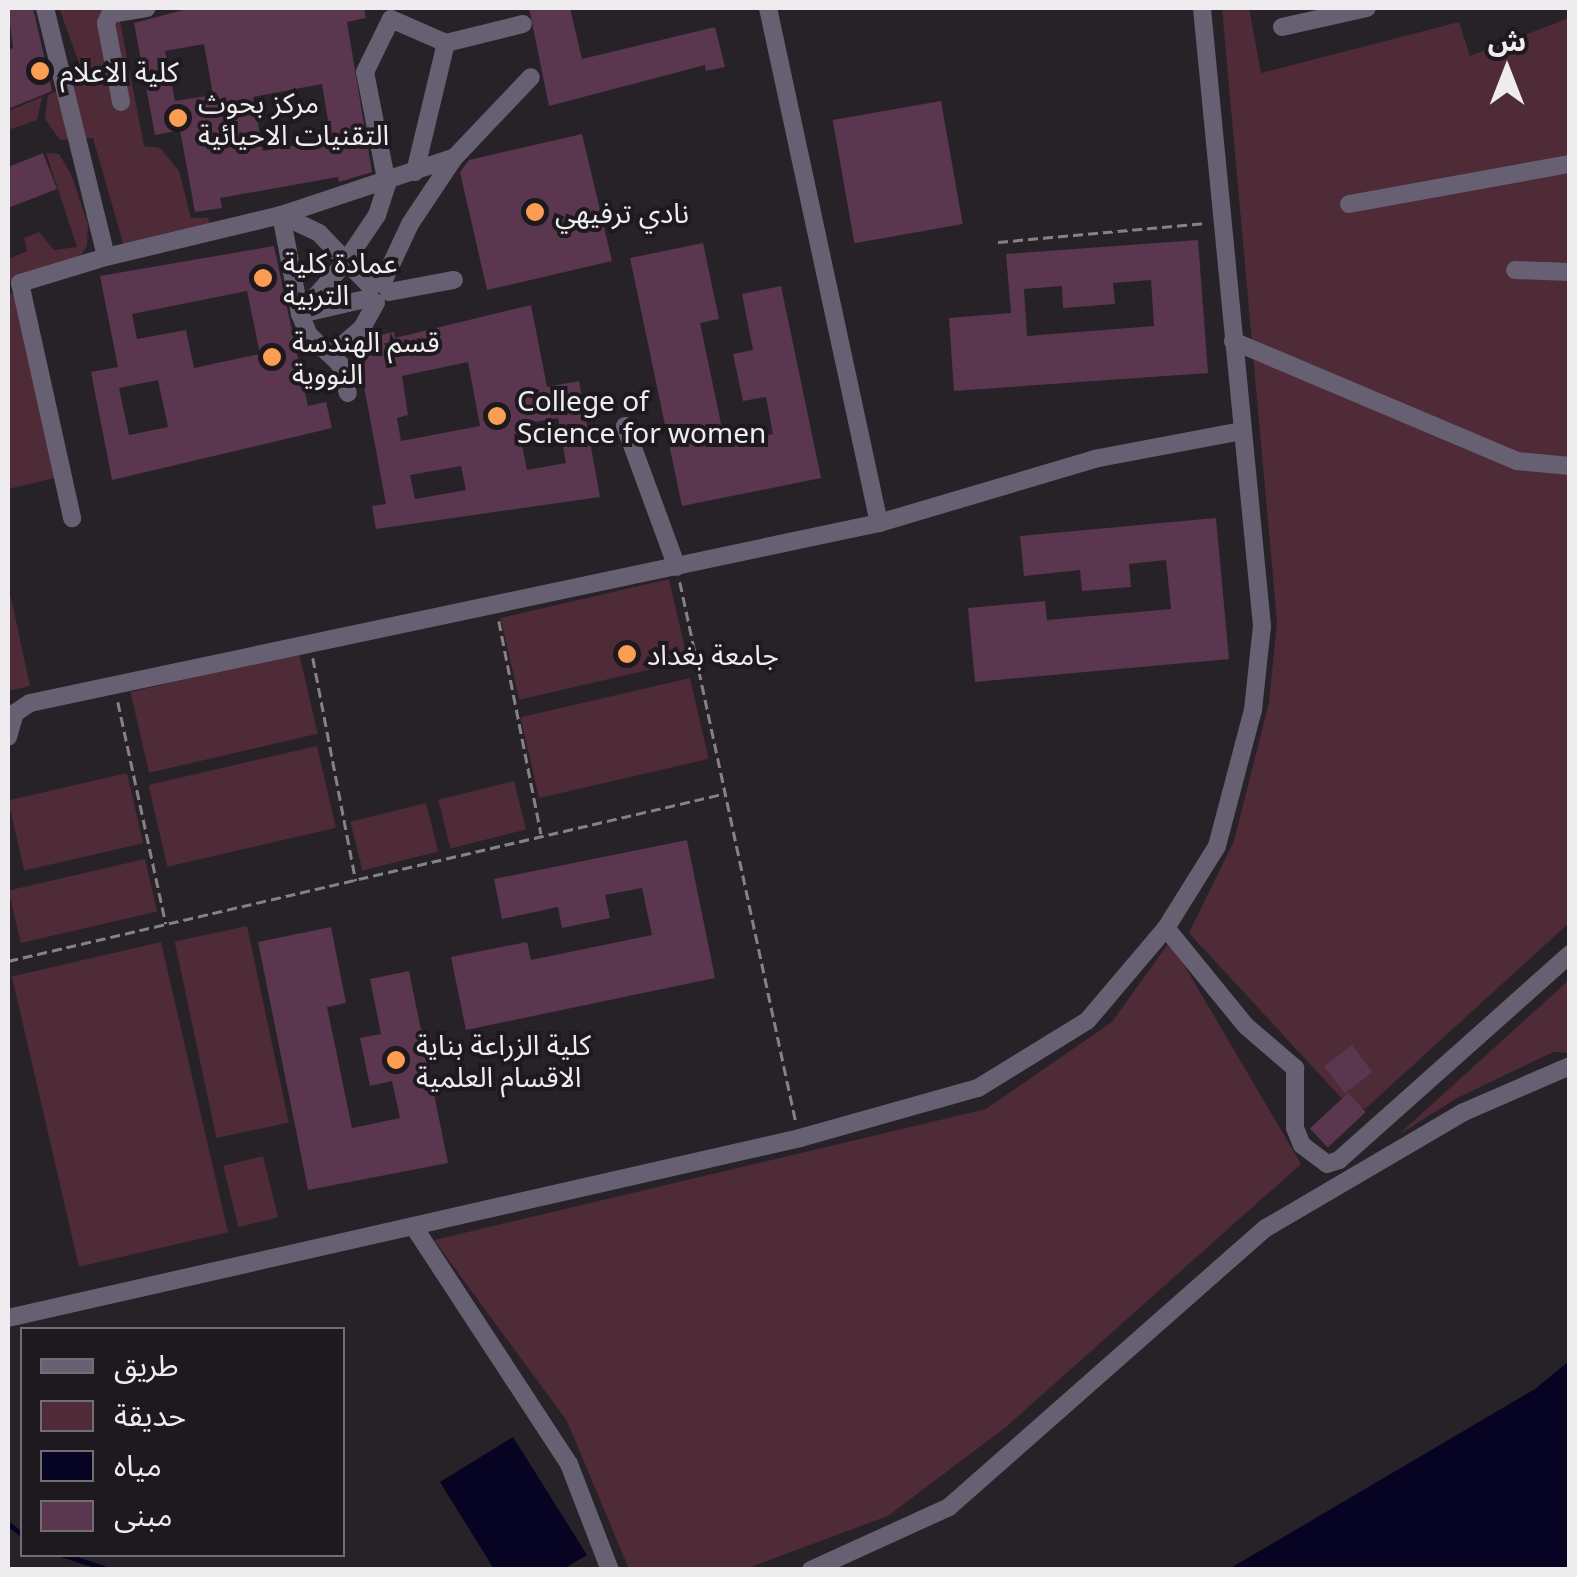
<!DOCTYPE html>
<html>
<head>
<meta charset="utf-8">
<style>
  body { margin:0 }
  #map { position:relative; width:1577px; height:1577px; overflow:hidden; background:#272228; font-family:"Noto Sans","Noto Sans Arabic",sans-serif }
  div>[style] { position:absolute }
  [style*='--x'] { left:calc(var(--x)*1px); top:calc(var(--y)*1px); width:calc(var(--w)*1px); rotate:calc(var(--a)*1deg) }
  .green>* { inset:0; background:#4f2a37; transform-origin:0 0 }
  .water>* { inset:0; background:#070323 }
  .stream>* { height:5px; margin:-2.5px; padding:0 2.5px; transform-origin:2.5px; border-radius:2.5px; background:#070323 }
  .building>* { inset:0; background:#5b364f; transform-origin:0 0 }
  .path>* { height:2.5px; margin-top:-1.25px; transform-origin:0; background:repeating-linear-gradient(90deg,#858185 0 10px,transparent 0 15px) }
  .minor>* { height:18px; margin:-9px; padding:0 9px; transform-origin:9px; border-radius:9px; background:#666072 }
  .dots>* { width:28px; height:28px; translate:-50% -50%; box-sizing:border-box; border:5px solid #1d191e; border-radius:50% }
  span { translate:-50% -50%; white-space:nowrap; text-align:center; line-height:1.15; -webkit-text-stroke:8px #1d191e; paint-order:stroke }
  .poi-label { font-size:28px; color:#efecef }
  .left { translate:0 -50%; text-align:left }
  .frame { position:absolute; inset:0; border:10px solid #efecef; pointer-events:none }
  .legend { position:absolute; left:20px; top:1327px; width:325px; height:230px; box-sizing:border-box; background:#1d191e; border:2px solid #716d72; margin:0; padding:12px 18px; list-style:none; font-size:30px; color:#efecef }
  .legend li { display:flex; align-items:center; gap:20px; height:50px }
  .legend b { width:50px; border:2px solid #716d72 }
  .north { position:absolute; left:1457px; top:20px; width:100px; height:100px; -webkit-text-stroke:8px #1d191e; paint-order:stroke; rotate:0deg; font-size:28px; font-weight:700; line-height:40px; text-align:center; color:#efecef }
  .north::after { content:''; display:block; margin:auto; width:35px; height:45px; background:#efecef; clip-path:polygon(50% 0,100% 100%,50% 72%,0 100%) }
</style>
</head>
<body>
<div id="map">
  <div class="green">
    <div style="clip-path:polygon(59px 8px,148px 8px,120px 21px,144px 146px,160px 148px,179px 171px,191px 218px,208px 218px,212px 229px,125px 250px,93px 138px,60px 140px,45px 119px,48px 95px,85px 79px)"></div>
    <div style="clip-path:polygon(1222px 8px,1249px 8px,1261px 73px,1459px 22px,1470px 56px,1569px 18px,1569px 923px,1365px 1109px,1346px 1103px,1189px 933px,1234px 841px,1269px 702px,1277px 622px)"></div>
    <div style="clip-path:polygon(42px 97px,37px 120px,8px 130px,8px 111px)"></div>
    <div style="clip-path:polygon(46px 153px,59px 154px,71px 174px,88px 224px,87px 246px,73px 268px,8px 280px,8px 259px,27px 251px,24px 238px,39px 232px,54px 250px,77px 247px)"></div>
    <div style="clip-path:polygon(14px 293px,55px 478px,8px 489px,8px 294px)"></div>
    <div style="left:669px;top:579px;width:84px;height:173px;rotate:77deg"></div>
    <div style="clip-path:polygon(8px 584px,30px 686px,8px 691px)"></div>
    <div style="left:299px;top:653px;width:83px;height:173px;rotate:77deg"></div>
    <div style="left:690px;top:678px;width:83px;height:174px;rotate:77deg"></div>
    <div style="left:317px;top:746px;width:84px;height:173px;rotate:77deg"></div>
    <div style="left:127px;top:773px;width:72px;height:122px;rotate:77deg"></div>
    <div style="left:514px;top:781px;width:50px;height:78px;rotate:76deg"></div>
    <div style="left:426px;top:803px;width:50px;height:78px;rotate:76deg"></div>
    <div style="left:145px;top:859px;width:54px;height:140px;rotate:77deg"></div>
    <div style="left:247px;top:926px;width:201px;height:74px;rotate:78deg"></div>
    <div style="clip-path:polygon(1170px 941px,1301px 1164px,1006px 1427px,888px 1516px,745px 1569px,629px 1569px,567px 1421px,434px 1240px,986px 1109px,1112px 1022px)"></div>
    <div style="left:161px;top:942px;width:298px;height:153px;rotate:77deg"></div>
    <div style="clip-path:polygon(1569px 980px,1569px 1053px,1553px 1052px,1457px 1098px,1397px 1136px)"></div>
    <div style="left:263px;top:1156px;width:63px;height:41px;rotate:76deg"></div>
  </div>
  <div class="water">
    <div style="clip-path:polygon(1569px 1361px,1569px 1569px,1229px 1569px,1535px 1389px)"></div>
    <div style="clip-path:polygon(513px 1437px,587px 1555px,563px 1569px,494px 1569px,440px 1482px)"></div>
  </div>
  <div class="stream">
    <div style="--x:8;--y:1524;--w:17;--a:36"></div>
    <div style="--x:61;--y:1554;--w:52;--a:18.1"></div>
  </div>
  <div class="building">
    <div style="clip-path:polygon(8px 8px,33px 8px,52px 91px,8px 109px,8px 50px,13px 48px)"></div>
    <div style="clip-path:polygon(evenodd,191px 8px,364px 8px,366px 18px,347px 22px,372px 172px,339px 182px,338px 177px,220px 198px,222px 208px,195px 212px,180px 130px,155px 135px,134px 23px,191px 8px,204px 44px,213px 95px,175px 101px,165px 51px,204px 44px,191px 8px,322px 84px,331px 139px,263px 151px,253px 97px,322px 84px)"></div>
    <div style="clip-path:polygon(529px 8px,570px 8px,582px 59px,715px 27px,725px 67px,706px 71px,705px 65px,549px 106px)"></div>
    <div style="left:941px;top:101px;width:125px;height:110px;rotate:80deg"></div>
    <div style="clip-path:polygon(582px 134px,612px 261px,487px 290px,460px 172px,469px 160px)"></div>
    <div style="clip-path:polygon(43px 153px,57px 189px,8px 208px,8px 167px)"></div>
    <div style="clip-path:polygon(evenodd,1198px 240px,1208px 373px,954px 391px,949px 318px,1011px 313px,1006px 254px,1198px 240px,1151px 280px,1154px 326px,1027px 336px,1024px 289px,1062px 286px,1063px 308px,1115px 304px,1113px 283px,1151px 280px)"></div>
    <div style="clip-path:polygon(703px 243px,719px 319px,700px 323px,725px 443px,773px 434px,766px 397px,743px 401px,733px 354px,753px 350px,742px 294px,781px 286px,821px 478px,682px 506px,630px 258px)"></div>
    <div style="clip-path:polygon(evenodd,274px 246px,308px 406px,326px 402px,332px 428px,112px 480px,91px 372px,118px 367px,100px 276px,274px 246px,247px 291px,260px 354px,194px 368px,186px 330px,137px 339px,132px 314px,247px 291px,274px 246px,158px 380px,168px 427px,129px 435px,119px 388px,158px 380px)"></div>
    <div style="clip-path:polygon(evenodd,531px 305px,547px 387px,579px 381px,600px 497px,376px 529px,372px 506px,386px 504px,357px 349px,371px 337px,394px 332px,395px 338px,531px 305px,468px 362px,480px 426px,401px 441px,397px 418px,408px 415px,402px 376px,468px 362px,531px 305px,558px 418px,566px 463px,527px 470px,518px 425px,558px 418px,531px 305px,461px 466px,466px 490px,415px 499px,410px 475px,461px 466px)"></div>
    <div style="clip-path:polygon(1216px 518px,1229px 659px,975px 682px,968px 608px,1045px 601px,1047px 620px,1171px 609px,1166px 560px,1129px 564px,1131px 587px,1082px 591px,1080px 570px,1024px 576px,1020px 536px)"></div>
    <div style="clip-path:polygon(687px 840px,715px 978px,466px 1030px,451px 957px,527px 942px,531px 960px,652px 935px,642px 888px,605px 895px,610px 918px,562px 928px,558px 907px,502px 919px,494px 879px)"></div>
    <div style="clip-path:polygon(331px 927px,346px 1003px,327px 1007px,352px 1128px,400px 1118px,392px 1081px,370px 1086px,360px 1038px,381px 1034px,370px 979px,409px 971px,448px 1163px,308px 1190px,258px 942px)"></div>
    <div style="left:1352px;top:1045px;width:34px;height:35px;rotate:53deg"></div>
    <div style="left:1348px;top:1093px;width:26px;height:52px;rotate:47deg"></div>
  </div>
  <div class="path">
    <div style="--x:998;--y:242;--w:209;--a:-5.2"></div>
    <div style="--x:680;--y:582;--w:552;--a:77.88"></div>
    <div style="--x:499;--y:621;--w:217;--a:78.8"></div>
    <div style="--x:313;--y:658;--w:227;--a:79.1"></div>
    <div style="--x:118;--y:702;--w:227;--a:77.8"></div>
    <div style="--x:8;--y:961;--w:733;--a:-13.16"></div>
  </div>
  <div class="minor">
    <div style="--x:45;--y:8;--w:256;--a:76.2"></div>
    <div style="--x:106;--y:257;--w:90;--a:163.2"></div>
    <div style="--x:20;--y:283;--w:241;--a:77.5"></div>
    <div style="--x:768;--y:8;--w:527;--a:77.84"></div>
    <div style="--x:1282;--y:27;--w:87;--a:-12.6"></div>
    <div style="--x:121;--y:102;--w:80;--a:-100.8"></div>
    <div style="--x:106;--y:23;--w:10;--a:-66"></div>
    <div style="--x:110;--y:14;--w:37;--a:-9"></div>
    <div style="--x:415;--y:172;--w:133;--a:-76.5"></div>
    <div style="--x:1349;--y:204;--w:225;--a:-10.3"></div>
    <div style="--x:281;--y:215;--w:101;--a:79.1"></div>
    <div style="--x:300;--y:314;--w:23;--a:67"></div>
    <div style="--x:309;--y:335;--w:42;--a:43.1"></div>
    <div style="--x:340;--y:364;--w:30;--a:75"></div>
    <div style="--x:281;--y:215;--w:42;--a:25.3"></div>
    <div style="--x:319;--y:233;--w:75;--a:46.1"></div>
    <div style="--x:106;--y:257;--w:180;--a:-13.5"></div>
    <div style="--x:281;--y:215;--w:183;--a:-18.4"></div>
    <div style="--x:455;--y:157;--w:110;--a:-46.5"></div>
    <div style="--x:1515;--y:270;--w:55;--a:2.1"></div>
    <div style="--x:382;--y:284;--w:66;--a:-65"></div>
    <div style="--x:410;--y:224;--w:79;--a:-56.3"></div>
    <div style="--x:389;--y:292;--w:66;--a:-10.5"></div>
    <div style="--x:300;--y:314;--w:67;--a:-48.7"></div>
    <div style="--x:344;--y:264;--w:59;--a:-56"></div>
    <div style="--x:377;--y:215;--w:33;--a:-72"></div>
    <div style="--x:387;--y:184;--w:114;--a:-101.1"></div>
    <div style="--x:365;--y:72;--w:59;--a:-63.9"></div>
    <div style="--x:391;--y:19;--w:60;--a:23.6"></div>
    <div style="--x:446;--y:43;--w:79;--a:-13.9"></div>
    <div style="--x:300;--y:314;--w:72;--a:-12.9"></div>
    <div style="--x:1233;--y:341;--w:308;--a:22.9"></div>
    <div style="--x:1517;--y:461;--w:53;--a:5.4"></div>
    <div style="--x:332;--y:354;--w:40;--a:-41"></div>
    <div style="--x:362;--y:328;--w:29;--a:-61"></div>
    <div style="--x:625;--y:426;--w:150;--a:69.8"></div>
    <div style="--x:8;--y:737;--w:25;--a:-74"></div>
    <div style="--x:15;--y:713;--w:18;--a:-34"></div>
    <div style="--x:30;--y:703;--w:868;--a:-11.97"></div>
    <div style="--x:879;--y:523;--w:229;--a:-16.5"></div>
    <div style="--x:1099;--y:458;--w:146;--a:-10.7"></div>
    <div style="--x:1166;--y:928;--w:127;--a:50.8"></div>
    <div style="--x:1246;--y:1026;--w:65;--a:40.6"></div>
    <div style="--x:1295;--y:1068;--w:60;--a:90"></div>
    <div style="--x:1295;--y:1128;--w:18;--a:68"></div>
    <div style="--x:1302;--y:1145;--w:31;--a:37"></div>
    <div style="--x:1327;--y:1164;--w:13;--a:-18"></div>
    <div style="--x:1339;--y:1160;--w:310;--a:-41.7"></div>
    <div style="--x:414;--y:1227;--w:283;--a:56.8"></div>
    <div style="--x:569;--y:1464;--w:114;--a:68.9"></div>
    <div style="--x:8;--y:1318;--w:812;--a:-12.8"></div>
    <div style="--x:800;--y:1138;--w:185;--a:-15.7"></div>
    <div style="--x:978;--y:1088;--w:128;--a:-31.6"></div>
    <div style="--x:1087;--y:1021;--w:122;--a:-49.7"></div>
    <div style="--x:1166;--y:928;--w:97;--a:-58.1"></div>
    <div style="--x:1217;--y:846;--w:141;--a:-75.2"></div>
    <div style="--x:1253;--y:710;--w:84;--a:-83.9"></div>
    <div style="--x:1262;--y:626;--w:621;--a:-95.55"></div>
    <div style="--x:811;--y:1570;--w:152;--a:-24.5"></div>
    <div style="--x:949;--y:1507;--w:422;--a:-41.4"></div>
    <div style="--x:1266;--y:1228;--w:229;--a:-30.4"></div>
    <div style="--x:1464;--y:1112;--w:116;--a:-23.5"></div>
  </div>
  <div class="dots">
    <div style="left:40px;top:71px;background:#fc9d54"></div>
    <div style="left:178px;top:118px;background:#fc9d54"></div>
    <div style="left:535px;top:212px;background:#fc9d54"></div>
    <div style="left:263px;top:278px;background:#fc9d54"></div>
    <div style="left:272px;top:357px;background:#fc9d54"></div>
    <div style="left:497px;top:416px;background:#fc9d54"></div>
    <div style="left:627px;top:654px;background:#fc9d54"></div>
    <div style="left:396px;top:1060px;background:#fc9d54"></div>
  </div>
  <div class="poi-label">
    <span class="left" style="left:60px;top:71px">كلية الاعلام</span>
    <span class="left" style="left:198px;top:118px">مركز بحوث<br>التقنيات الاحيائية</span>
    <span class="left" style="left:555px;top:212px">نادي ترفيهي</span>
    <span class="left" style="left:283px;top:278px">عمادة كلية<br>التربية</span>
    <span class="left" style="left:292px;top:357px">قسم الهندسة<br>النووية</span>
    <span class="left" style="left:517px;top:416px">College of<br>Science for women</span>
    <span class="left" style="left:647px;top:654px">جامعة بغداد</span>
    <span class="left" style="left:416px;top:1060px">كلية الزراعة بناية<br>الاقسام العلمية</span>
  </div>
  <div class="frame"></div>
  <ul class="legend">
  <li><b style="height:12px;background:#666072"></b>طريق</li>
  <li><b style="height:28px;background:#4f2a37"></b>حديقة</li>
  <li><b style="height:28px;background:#070323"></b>مياه</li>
  <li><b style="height:28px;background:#5b364f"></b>مبنى</li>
  </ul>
  <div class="north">ش</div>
</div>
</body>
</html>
